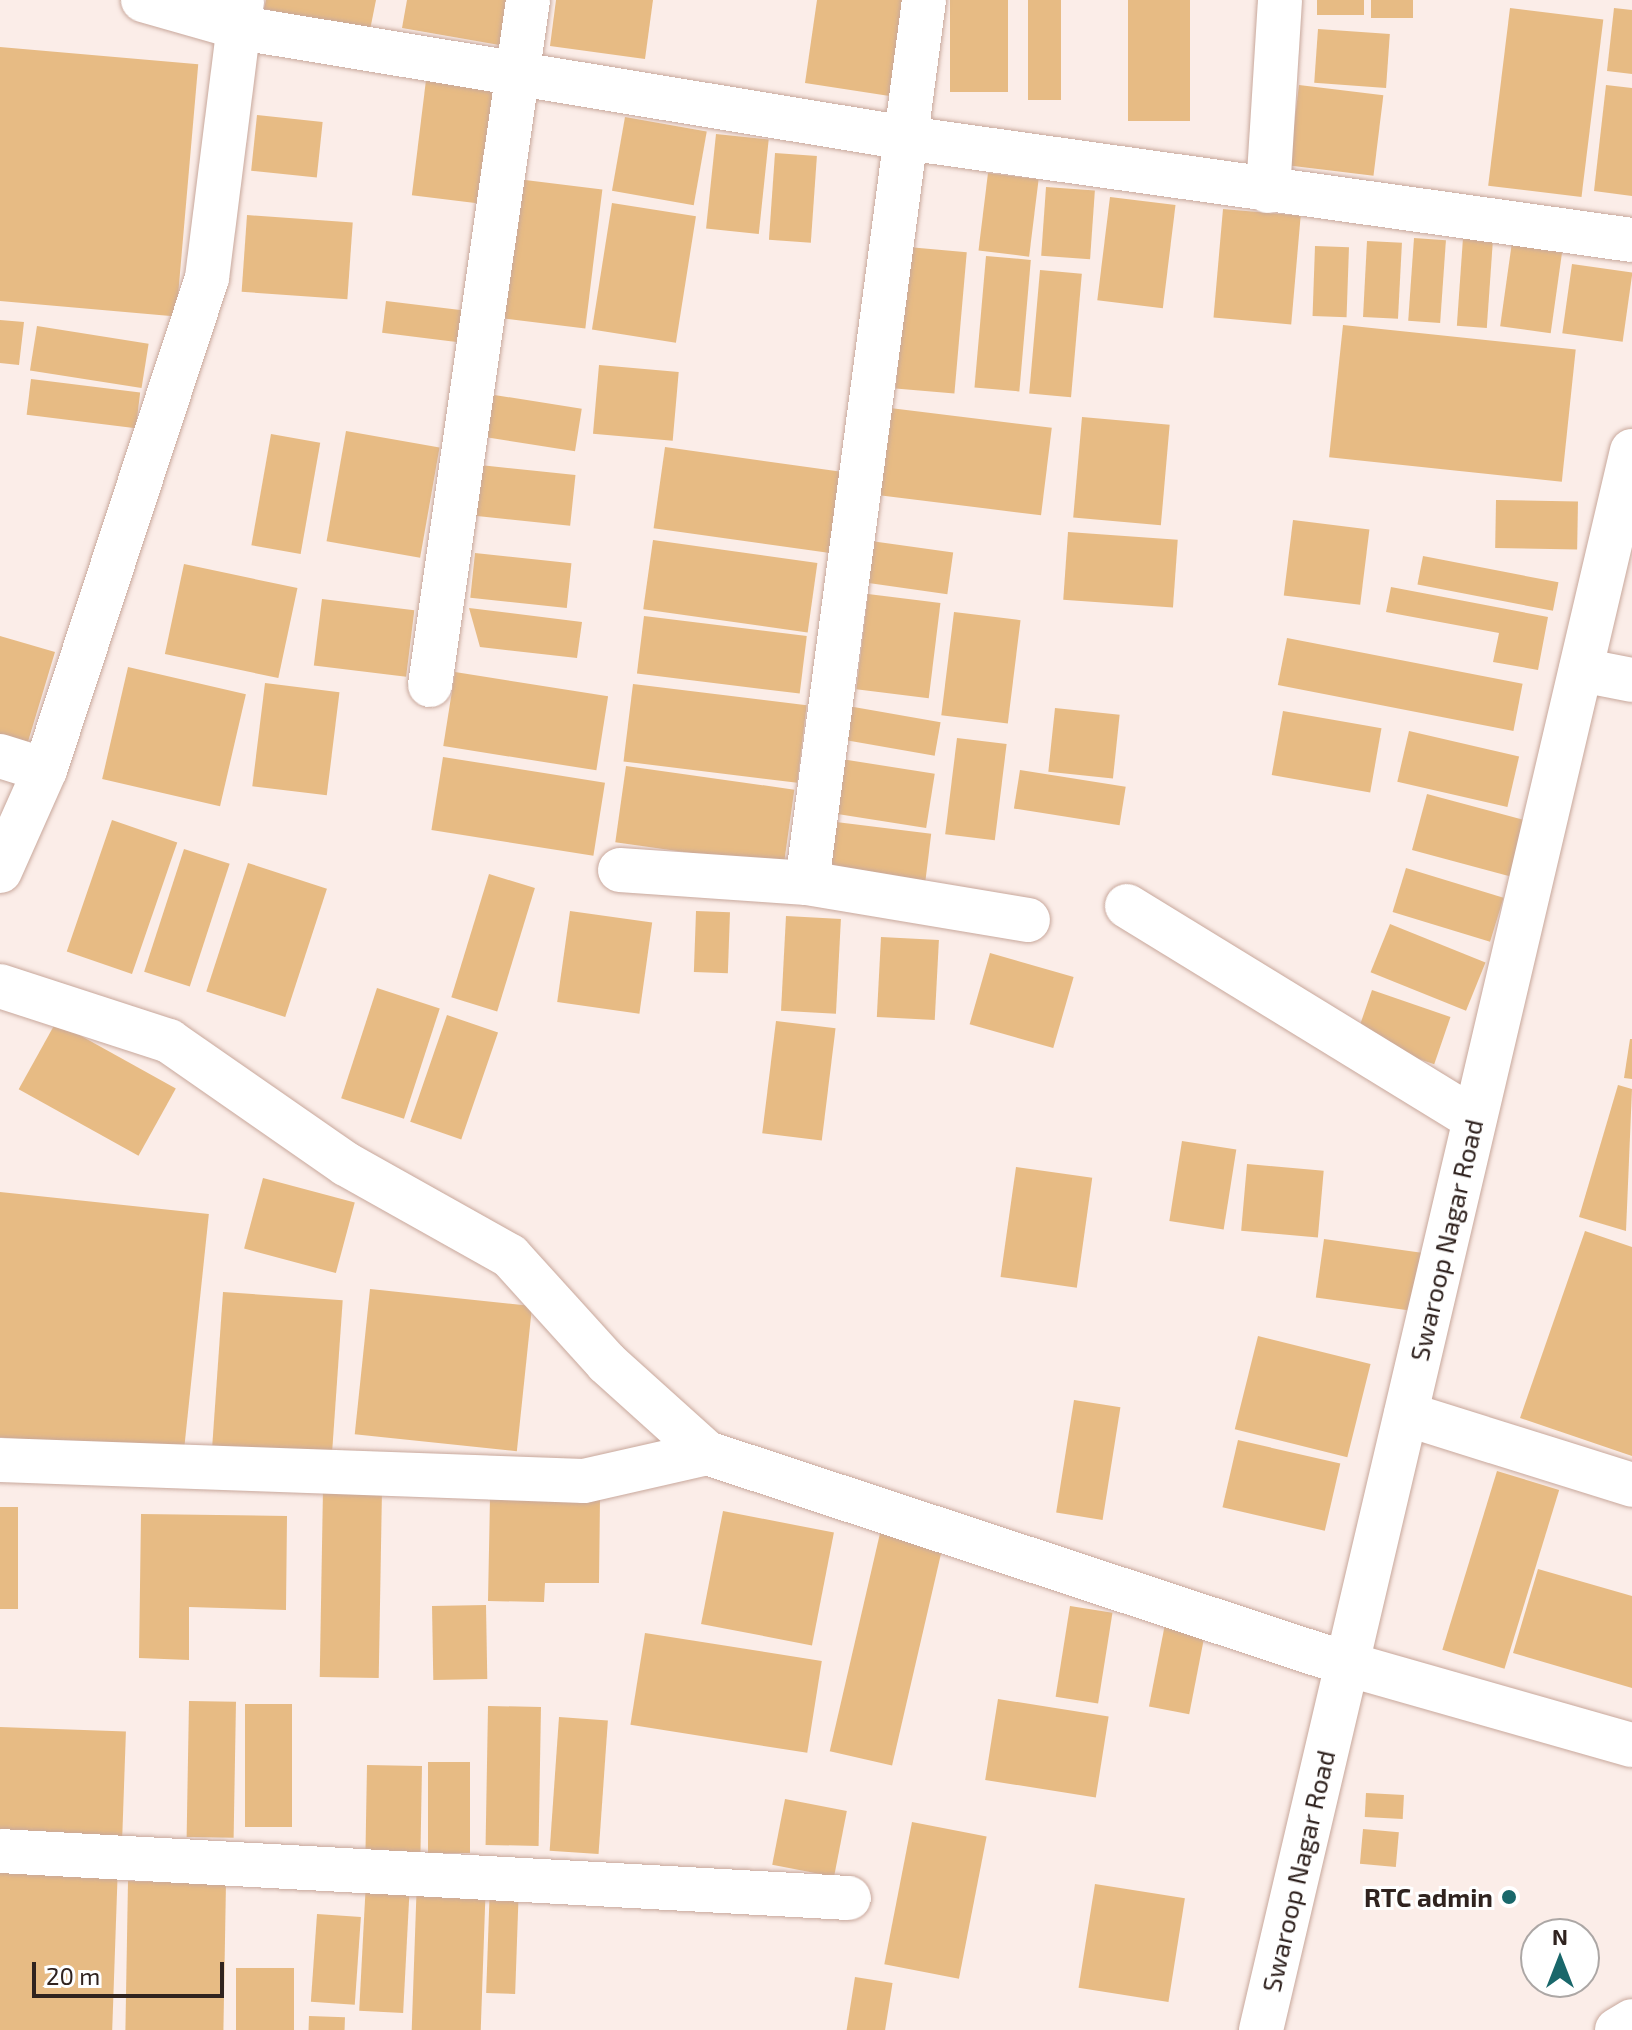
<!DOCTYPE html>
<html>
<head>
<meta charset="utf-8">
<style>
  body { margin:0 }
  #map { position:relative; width:1632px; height:2030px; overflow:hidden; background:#fbede8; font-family:"Exo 2",sans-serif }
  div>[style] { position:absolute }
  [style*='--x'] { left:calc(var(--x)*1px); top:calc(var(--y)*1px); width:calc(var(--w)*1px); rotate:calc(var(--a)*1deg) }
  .building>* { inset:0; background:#e7bb84; transform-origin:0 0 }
  .roads { filter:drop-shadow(0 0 2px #c8a89c) drop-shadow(0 0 2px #c8a89c) }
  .minor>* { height:44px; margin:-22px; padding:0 22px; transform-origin:22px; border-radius:22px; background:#fff }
  .dots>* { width:22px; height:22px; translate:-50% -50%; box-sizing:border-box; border:4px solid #fff; border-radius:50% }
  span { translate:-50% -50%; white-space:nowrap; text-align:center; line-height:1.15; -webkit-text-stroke:6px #fff; paint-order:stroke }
  .street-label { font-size:26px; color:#30231f }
  .poi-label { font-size:26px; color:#30231f; font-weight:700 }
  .right { translate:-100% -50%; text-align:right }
  .north { position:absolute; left:1520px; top:1918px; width:80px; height:80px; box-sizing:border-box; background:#fff; border:2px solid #aca7a5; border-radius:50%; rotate:0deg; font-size:22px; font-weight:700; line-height:32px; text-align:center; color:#30231f }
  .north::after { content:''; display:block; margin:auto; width:28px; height:36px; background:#19676a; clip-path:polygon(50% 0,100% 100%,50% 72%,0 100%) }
  .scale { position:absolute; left:32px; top:1962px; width:192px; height:36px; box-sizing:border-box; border:4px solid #30231f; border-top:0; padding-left:10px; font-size:24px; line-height:28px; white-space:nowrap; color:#30231f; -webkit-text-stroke:6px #fff; paint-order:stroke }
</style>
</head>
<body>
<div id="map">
  <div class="building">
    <div style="clip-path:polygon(266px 0,376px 0,370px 30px,264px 9px)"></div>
    <div style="clip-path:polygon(407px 0,513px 0,505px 46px,402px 28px)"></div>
    <div style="clip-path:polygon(556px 0,653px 0,645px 59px,550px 46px)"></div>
    <div style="clip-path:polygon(817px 0,911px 0,896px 97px,805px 83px)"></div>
    <div style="left:950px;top:0;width:58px;height:92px"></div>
    <div style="left:1028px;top:0;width:33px;height:100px"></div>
    <div style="left:1128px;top:0;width:62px;height:121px"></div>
    <div style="left:1317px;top:0;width:47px;height:15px"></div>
    <div style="left:1371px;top:0;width:42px;height:18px"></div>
    <div style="left:1510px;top:8px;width:94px;height:179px;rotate:7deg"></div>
    <div style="clip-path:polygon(1614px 8px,1632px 10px,1632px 74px,1607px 71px)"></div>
    <div style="left:1318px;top:29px;width:72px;height:54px;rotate:4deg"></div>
    <div style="left:0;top:47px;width:199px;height:253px;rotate:5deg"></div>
    <div style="left:426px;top:80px;width:74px;height:116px;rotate:7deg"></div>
    <div style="left:1299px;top:85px;width:85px;height:81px;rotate:7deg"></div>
    <div style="clip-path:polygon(1606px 85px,1632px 88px,1632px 196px,1594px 191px)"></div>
    <div style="left:257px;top:115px;width:66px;height:56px;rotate:6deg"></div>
    <div style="left:625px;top:117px;width:83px;height:75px;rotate:10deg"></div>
    <div style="left:716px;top:134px;width:53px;height:95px;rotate:6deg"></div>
    <div style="left:775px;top:153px;width:42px;height:87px;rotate:4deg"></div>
    <div style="left:988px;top:173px;width:51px;height:78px;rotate:7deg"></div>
    <div style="left:517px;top:179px;width:86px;height:140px;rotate:7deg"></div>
    <div style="left:1046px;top:187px;width:49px;height:69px;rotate:4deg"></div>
    <div style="left:1110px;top:197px;width:66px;height:104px;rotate:7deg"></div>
    <div style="left:612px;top:203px;width:85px;height:128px;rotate:9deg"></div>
    <div style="left:1223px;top:209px;width:78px;height:109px;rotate:5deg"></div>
    <div style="left:247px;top:215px;width:106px;height:77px;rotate:4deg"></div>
    <div style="left:1414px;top:238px;width:32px;height:83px;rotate:4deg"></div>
    <div style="left:1463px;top:238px;width:30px;height:88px;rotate:4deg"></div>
    <div style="left:1367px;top:241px;width:35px;height:76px;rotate:3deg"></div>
    <div style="left:1512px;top:242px;width:51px;height:85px;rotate:8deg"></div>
    <div style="left:1315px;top:246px;width:34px;height:70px;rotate:2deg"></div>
    <div style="left:908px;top:247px;width:59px;height:142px;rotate:5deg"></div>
    <div style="left:986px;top:256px;width:45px;height:132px;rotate:5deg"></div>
    <div style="left:1572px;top:264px;width:61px;height:70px;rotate:8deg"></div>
    <div style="left:1040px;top:270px;width:42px;height:124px;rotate:5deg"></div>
    <div style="left:386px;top:301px;width:81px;height:32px;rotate:7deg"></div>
    <div style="clip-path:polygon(0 320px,24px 322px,19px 365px,0 363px)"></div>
    <div style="left:1343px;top:325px;width:234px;height:133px;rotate:6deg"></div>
    <div style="left:37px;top:326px;width:113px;height:45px;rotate:9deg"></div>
    <div style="left:599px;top:365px;width:80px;height:69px;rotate:5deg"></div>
    <div style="left:31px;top:379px;width:110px;height:36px;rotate:7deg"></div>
    <div style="left:482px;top:393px;width:101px;height:43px;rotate:9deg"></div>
    <div style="left:890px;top:408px;width:163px;height:88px;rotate:7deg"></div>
    <div style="left:1082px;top:417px;width:88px;height:101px;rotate:5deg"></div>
    <div style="left:346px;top:431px;width:95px;height:112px;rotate:10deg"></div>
    <div style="left:271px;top:434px;width:50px;height:113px;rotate:10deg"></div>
    <div style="left:665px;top:447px;width:178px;height:82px;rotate:8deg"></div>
    <div style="left:480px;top:465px;width:96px;height:51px;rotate:6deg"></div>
    <div style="left:1496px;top:500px;width:82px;height:48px;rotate:1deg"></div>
    <div style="left:1293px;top:520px;width:77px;height:76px;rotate:7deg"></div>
    <div style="left:1068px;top:532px;width:110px;height:68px;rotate:4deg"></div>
    <div style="left:653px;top:540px;width:166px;height:70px;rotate:8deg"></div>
    <div style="left:871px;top:541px;width:83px;height:42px;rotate:8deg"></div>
    <div style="left:475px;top:553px;width:97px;height:45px;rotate:6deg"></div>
    <div style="left:1423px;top:556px;width:138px;height:29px;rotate:11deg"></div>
    <div style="left:184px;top:564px;width:116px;height:92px;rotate:12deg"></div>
    <div style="clip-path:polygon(1391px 587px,1548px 617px,1538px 670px,1493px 662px,1499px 633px,1386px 612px)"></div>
    <div style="left:868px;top:594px;width:73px;height:96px;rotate:7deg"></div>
    <div style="left:322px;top:599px;width:93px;height:67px;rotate:7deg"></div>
    <div style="clip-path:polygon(469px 608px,582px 622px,577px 658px,480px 647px)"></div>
    <div style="left:954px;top:612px;width:67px;height:104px;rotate:7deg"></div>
    <div style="left:644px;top:616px;width:164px;height:58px;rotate:7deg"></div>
    <div style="clip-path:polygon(0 636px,55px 652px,27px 745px,0 737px)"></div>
    <div style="left:1287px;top:638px;width:240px;height:48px;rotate:11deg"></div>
    <div style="left:128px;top:667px;width:121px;height:115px;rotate:13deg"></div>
    <div style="left:455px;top:672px;width:155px;height:75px;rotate:9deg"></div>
    <div style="left:265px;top:683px;width:75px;height:104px;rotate:7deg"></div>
    <div style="left:633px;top:684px;width:175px;height:78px;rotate:7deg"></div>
    <div style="left:848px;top:706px;width:94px;height:34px;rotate:10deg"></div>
    <div style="left:1055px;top:708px;width:65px;height:64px;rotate:6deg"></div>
    <div style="left:1283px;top:711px;width:100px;height:65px;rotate:10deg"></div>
    <div style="left:1409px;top:731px;width:113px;height:52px;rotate:13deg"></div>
    <div style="left:957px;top:738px;width:50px;height:97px;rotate:7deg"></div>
    <div style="left:443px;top:757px;width:164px;height:74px;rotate:9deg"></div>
    <div style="left:835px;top:758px;width:101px;height:55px;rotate:9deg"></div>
    <div style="left:626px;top:766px;width:170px;height:77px;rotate:8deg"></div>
    <div style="left:1020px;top:770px;width:107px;height:39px;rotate:9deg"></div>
    <div style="left:1427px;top:794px;width:103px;height:58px;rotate:15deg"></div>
    <div style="left:112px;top:820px;width:69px;height:139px;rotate:19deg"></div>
    <div style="left:828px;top:821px;width:104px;height:48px;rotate:7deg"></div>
    <div style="left:184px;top:849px;width:48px;height:129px;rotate:18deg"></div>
    <div style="left:248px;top:863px;width:83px;height:135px;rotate:18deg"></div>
    <div style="left:1406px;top:868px;width:102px;height:46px;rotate:17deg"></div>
    <div style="left:489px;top:874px;width:48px;height:129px;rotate:17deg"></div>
    <div style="left:570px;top:911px;width:83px;height:92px;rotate:8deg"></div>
    <div style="left:696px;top:911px;width:34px;height:61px;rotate:2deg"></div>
    <div style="left:786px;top:916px;width:55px;height:95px;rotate:3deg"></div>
    <div style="left:1390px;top:924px;width:103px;height:52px;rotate:22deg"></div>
    <div style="left:881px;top:937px;width:58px;height:80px;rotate:3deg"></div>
    <div style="left:990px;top:953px;width:87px;height:74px;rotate:16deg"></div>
    <div style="left:377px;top:988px;width:66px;height:116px;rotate:18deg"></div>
    <div style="left:1372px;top:990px;width:83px;height:50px;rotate:19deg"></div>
    <div style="left:447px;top:1015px;width:54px;height:113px;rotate:19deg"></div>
    <div style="left:776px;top:1021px;width:60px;height:113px;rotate:7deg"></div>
    <div style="left:56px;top:1022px;width:137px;height:77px;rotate:29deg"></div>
    <div style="clip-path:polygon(1630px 1039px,1632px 1039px,1632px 1079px,1624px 1078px)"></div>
    <div style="clip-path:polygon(1618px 1085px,1632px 1089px,1626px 1231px,1579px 1217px)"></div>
    <div style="left:1182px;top:1141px;width:55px;height:81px;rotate:9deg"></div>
    <div style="left:1247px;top:1164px;width:77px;height:67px;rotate:5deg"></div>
    <div style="left:1016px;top:1167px;width:77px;height:111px;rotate:8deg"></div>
    <div style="left:263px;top:1178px;width:95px;height:73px;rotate:15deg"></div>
    <div style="left:0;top:1192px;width:210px;height:244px;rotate:6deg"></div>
    <div style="clip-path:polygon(1585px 1231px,1632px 1247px,1632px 1456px,1520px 1418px)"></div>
    <div style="left:1324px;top:1239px;width:102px;height:59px;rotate:8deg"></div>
    <div style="left:370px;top:1289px;width:163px;height:146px;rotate:6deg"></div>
    <div style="left:223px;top:1292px;width:120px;height:154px;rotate:4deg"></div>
    <div style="left:1258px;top:1336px;width:116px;height:96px;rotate:14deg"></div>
    <div style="left:1074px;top:1400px;width:47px;height:114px;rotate:9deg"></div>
    <div style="left:1238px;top:1440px;width:105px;height:69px;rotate:13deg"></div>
    <div style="left:1497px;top:1471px;width:65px;height:187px;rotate:17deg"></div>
    <div style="left:323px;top:1489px;width:59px;height:188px;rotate:1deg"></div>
    <div style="clip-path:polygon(490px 1497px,600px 1498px,599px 1583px,545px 1583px,544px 1602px,488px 1601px)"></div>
    <div style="left:0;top:1507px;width:18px;height:102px"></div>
    <div style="left:723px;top:1511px;width:113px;height:115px;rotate:11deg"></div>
    <div style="clip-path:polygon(141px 1514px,287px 1516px,286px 1610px,189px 1607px,189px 1660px,139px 1658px)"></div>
    <div style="left:881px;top:1529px;width:64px;height:228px;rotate:13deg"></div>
    <div style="clip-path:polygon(1538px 1569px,1632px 1596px,1632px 1688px,1513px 1653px)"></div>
    <div style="left:486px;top:1605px;width:74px;height:54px;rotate:89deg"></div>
    <div style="left:1070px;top:1606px;width:43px;height:92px;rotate:9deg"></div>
    <div style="left:1165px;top:1624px;width:41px;height:84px;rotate:11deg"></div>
    <div style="left:645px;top:1633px;width:179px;height:93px;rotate:9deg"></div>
    <div style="left:998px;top:1699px;width:112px;height:82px;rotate:9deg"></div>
    <div style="left:189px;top:1701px;width:47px;height:136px;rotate:1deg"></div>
    <div style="left:245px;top:1704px;width:47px;height:123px"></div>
    <div style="left:488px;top:1706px;width:53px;height:139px;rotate:1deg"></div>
    <div style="left:559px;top:1717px;width:49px;height:134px;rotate:4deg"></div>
    <div style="left:0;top:1727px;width:126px;height:111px;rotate:2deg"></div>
    <div style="left:428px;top:1762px;width:42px;height:91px"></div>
    <div style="left:367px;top:1765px;width:55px;height:92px;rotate:1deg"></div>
    <div style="left:1366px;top:1793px;width:38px;height:24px;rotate:3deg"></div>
    <div style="left:785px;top:1799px;width:63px;height:67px;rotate:11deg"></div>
    <div style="left:912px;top:1822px;width:76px;height:145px;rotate:11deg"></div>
    <div style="left:1363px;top:1829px;width:36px;height:35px;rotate:5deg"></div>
    <div style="left:0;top:1862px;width:118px;height:168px;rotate:2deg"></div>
    <div style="left:417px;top:1878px;width:69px;height:152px;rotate:2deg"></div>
    <div style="left:128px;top:1881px;width:98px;height:149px;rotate:1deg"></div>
    <div style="left:366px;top:1881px;width:44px;height:130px;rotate:3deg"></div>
    <div style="left:490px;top:1883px;width:29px;height:110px;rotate:2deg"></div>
    <div style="left:1095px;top:1884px;width:91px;height:105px;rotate:9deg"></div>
    <div style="left:317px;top:1914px;width:44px;height:88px;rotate:4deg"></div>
    <div style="left:236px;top:1968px;width:58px;height:62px"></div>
    <div style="left:855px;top:1977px;width:38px;height:54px;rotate:9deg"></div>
    <div style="left:309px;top:2016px;width:36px;height:14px;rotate:2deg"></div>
  </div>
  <div class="roads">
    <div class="minor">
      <div style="--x:143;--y:0;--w:102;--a:15.9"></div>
      <div style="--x:241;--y:28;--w:674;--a:9.39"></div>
      <div style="--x:906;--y:138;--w:733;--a:8"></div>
      <div style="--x:1268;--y:191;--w:191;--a:-86.4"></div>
      <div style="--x:1581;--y:670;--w:52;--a:11.1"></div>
      <div style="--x:430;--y:685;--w:692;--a:-81.86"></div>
      <div style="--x:0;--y:756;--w:47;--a:17.3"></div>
      <div style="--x:620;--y:870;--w:187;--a:4"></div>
      <div style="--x:807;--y:883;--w:224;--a:9.5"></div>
      <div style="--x:0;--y:871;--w:111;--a:-66"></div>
      <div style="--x:45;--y:770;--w:518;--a:-71.77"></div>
      <div style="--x:207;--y:278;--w:280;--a:-82.8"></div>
      <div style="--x:807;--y:883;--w:891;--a:-82.45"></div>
      <div style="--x:1127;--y:906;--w:407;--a:31.5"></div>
      <div style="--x:0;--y:986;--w:178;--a:18"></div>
      <div style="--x:169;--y:1041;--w:216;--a:34.8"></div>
      <div style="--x:346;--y:1164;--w:188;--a:29.3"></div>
      <div style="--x:510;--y:1256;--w:144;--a:47.8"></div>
      <div style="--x:607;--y:1363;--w:135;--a:42"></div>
      <div style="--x:707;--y:1453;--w:674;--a:18.25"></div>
      <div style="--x:1347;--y:1664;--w:296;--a:15.9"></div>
      <div style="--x:1406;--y:1414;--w:237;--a:17.4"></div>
      <div style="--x:0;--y:1460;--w:584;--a:2.06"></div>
      <div style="--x:584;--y:1481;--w:126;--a:-12.8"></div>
      <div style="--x:0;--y:1851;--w:850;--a:3.17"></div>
      <div style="--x:1261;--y:2030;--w:1622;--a:-76.78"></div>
      <div style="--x:1617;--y:2030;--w:17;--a:-31"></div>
    </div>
  </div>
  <div class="dots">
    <div style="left:1509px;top:1897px;background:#19676a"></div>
  </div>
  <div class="street-label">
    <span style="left:1446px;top:1240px;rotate:-77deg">Swaroop Nagar Road</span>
    <span style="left:1298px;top:1871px;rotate:-77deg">Swaroop Nagar Road</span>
  </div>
  <div class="poi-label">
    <span class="right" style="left:1493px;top:1897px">RTC admin</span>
  </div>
  <div class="north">N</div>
  <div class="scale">20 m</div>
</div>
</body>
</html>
